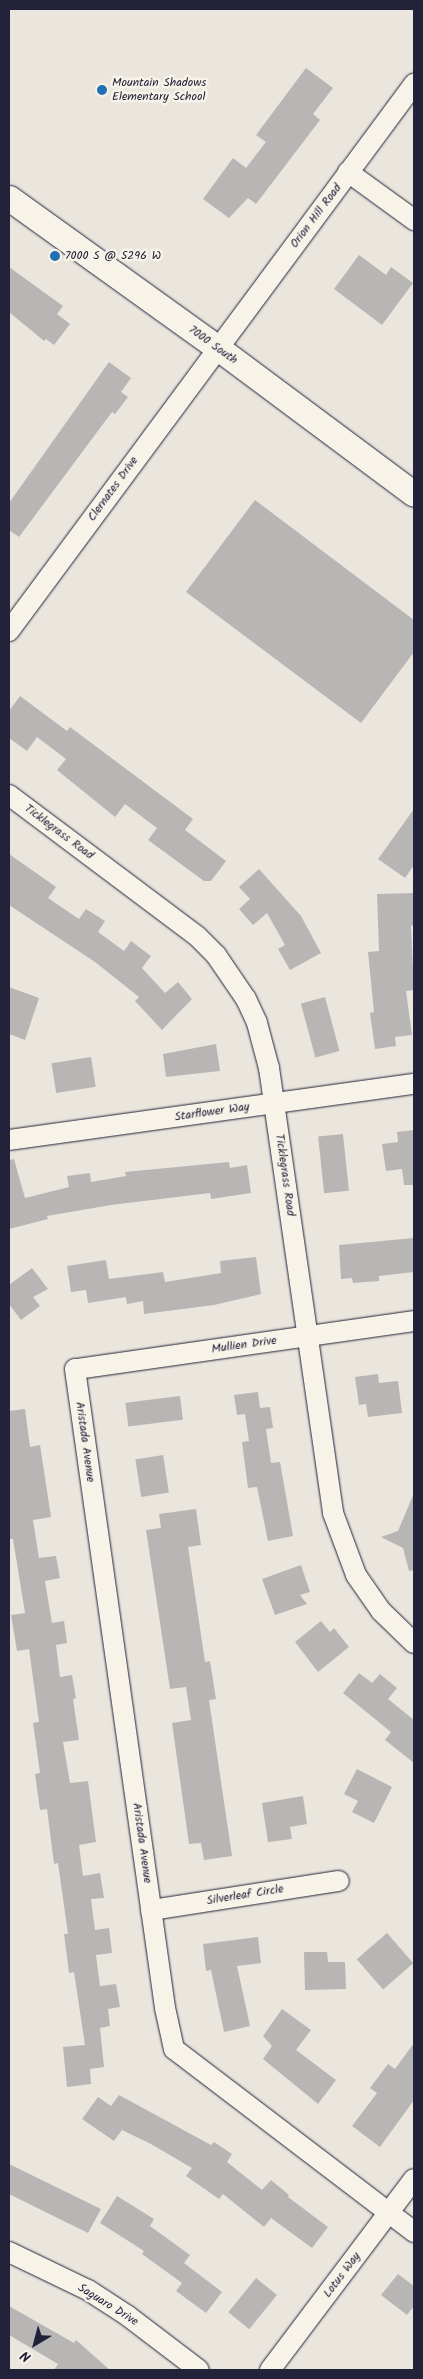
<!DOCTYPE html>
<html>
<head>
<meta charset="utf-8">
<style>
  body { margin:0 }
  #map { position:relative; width:423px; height:2379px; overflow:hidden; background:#eae6de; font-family:Kalam,sans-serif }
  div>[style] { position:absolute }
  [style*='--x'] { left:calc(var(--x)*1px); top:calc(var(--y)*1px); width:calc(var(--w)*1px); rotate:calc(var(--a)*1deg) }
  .building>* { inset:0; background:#b8b6b5; transform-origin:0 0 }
  .roads { filter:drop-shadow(0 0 1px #22223b) drop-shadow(0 0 1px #22223b) }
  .minor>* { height:20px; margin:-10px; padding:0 10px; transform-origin:10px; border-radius:10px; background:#f7f3e8 }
  .tertiary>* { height:25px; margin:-12.5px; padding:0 12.5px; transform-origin:12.5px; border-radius:12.5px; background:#f7f3e8 }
  .dots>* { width:14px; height:14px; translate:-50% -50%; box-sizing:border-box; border:2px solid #f7f3e8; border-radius:50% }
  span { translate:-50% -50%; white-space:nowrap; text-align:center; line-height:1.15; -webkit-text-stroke:5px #f7f3e8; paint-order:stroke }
  .poi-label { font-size:12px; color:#22223b }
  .left { translate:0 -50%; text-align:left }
  .street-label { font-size:12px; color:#22223b }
  .frame { position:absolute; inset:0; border:10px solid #22223b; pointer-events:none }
  .north { position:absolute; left:10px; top:2319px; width:50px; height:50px; -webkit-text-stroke:4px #f7f3e8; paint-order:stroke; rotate:217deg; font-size:14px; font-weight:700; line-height:20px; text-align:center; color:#22223b }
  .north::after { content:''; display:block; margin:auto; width:18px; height:22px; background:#22223b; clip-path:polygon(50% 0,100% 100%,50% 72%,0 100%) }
</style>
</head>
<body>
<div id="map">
  <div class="building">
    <div style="clip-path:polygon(306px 68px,333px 88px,313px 114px,320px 120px,256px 204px,248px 198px,229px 218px,203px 199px,233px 158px,246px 168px,266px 142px,256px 135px)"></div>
    <div style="clip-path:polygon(359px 255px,386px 275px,391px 267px,413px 283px,382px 325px,334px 289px)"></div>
    <div style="clip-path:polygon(9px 267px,63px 306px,57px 314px,70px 324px,54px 345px,46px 339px,44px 341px,9px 312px)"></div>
    <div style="clip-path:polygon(109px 362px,131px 378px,121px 392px,128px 397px,115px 414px,112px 412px,19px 537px,9px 530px,9px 503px)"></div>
    <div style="clip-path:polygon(255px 500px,414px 620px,414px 652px,361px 723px,186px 592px)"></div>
    <div style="clip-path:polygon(20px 696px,67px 731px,70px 727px,193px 819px,185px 830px,226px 861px,211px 881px,204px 881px,148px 840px,157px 828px,125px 804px,115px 817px,57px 770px,66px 759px,37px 737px,27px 751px,9px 738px,9px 711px)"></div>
    <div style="clip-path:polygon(414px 809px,414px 865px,405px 878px,378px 859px)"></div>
    <div style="clip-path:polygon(9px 854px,56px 887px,48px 898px,79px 919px,86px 909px,105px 921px,98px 932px,124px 951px,131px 941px,151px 956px,142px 968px,165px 993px,178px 982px,192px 999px,162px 1030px,135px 1001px,139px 997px,95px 962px,9px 905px)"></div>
    <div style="clip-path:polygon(259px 869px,301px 916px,321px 953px,290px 970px,278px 949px,285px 945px,267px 913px,253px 925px,239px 909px,250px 899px,239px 887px)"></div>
    <div style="clip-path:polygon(414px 893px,414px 925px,411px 926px,414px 990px,406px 991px,412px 1035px,395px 1037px,396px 1046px,375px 1049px,370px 1013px,374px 1012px,368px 952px,379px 951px,377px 894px)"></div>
    <div style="clip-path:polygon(9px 987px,39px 998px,25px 1040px,9px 1034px)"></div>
    <div style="left:325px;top:997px;width:56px;height:25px;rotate:75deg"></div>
    <div style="clip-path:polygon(216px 1044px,220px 1071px,166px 1077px,163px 1054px)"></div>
    <div style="left:91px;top:1057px;width:30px;height:40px;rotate:81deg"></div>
    <div style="clip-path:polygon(414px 1130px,414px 1185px,404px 1185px,402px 1169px,386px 1171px,382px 1144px,398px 1142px,397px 1132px)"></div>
    <div style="left:343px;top:1134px;width:57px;height:25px;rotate:84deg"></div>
    <div style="clip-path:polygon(14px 1159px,25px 1198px,69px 1187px,67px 1176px,90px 1173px,91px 1182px,126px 1176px,125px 1172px,229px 1162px,230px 1168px,247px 1165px,251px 1193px,211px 1199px,210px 1193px,111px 1205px,47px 1216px,48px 1219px,9px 1229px,9px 1160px)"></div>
    <div style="clip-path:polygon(414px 1238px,414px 1272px,379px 1276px,379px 1281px,353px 1283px,352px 1278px,341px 1279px,339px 1245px)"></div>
    <div style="clip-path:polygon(256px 1257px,261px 1294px,214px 1305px,144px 1314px,143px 1301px,127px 1304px,126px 1297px,88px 1303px,86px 1290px,71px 1292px,67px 1266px,106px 1260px,109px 1279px,163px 1272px,165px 1282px,221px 1273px,220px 1261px)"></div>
    <div style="clip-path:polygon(32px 1268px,48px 1289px,33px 1297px,40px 1306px,21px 1320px,9px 1304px,9px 1285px)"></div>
    <div style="clip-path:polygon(378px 1374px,379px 1383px,398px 1381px,402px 1413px,368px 1417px,366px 1404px,359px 1405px,355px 1377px)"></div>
    <div style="clip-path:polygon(258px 1392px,260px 1408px,270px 1407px,273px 1428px,266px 1429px,271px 1463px,280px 1462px,293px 1536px,268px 1541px,257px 1487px,248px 1488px,242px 1442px,249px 1441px,245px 1414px,237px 1415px,234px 1395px)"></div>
    <div style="left:180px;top:1396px;width:24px;height:55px;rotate:83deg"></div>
    <div style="clip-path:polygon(25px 1409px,30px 1447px,40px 1445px,51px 1517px,33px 1520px,39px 1558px,56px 1556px,60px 1578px,45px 1581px,52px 1623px,64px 1621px,67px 1643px,56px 1645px,60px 1677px,72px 1675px,76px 1698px,73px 1699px,79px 1740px,63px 1742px,70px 1783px,88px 1781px,96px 1842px,79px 1845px,83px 1876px,100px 1873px,104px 1898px,91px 1899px,95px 1930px,109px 1928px,112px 1953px,96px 1955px,100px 1986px,116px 1984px,120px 2007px,108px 2009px,110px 2026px,100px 2028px,104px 2067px,90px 2069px,91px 2084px,67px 2087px,63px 2047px,85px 2045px,74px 1972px,69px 1973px,64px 1934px,68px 1934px,58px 1863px,54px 1864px,47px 1809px,40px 1810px,35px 1774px,40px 1773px,33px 1723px,39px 1722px,29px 1649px,17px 1651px,11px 1615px,25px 1613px,13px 1539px,9px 1539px,9px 1411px)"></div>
    <div style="left:163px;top:1455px;width:38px;height:28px;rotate:81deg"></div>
    <div style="clip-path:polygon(414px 1493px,414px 1570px,409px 1571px,403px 1548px,381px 1537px,398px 1531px)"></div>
    <div style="clip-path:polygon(196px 1509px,201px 1545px,188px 1547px,205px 1662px,210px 1661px,216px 1699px,209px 1700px,232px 1856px,204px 1860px,201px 1843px,189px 1844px,172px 1723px,191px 1720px,186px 1687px,170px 1689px,146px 1530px,161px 1528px,159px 1514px)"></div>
    <div style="clip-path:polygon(301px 1565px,310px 1592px,300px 1595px,307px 1604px,275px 1615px,262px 1579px)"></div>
    <div style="clip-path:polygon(321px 1621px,330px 1632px,334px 1628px,349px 1647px,318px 1672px,295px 1642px)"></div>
    <div style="clip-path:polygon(359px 1673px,372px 1683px,380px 1674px,397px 1688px,388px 1699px,414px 1720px,414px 1763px,385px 1740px,391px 1732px,343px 1693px)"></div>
    <div style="clip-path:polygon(357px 1769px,392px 1787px,374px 1823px,352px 1812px,358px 1801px,344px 1794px)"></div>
    <div style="clip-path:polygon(303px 1796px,307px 1824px,290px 1827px,292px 1839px,268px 1842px,262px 1803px)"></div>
    <div style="left:387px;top:1933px;width:40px;height:40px;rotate:49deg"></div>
    <div style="clip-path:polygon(258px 1937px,261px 1963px,237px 1966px,250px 2026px,224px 2032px,211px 1970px,206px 1971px,203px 1944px)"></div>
    <div style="clip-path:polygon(304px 1952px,327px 1952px,328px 1962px,345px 1962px,346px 1989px,305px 1990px)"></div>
    <div style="clip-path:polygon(282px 2009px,311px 2030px,296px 2050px,336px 2080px,318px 2104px,263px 2059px,272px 2046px,263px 2036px)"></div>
    <div style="clip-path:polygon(414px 2043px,414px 2100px,380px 2147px,352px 2126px,377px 2093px,370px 2088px,388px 2064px,395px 2069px)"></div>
    <div style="clip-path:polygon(119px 2095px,211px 2145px,214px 2142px,232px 2154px,227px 2162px,262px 2190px,271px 2180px,289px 2195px,288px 2197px,328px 2227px,312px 2248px,271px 2218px,264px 2227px,223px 2194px,219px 2199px,186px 2176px,192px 2168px,151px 2144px,122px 2130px,114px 2141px,82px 2119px,98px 2097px,111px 2106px)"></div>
    <div style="clip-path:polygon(9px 2164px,101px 2209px,88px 2233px,9px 2194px)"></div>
    <div style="clip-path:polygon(117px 2196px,154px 2219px,150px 2226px,190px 2255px,184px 2263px,222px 2292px,206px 2313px,176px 2291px,182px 2283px,142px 2254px,144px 2251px,100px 2223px)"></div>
    <div style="clip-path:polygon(398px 2274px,414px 2286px,414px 2306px,407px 2315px,381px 2295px)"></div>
    <div style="left:256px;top:2278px;width:27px;height:44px;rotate:39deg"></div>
    <div style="clip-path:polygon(9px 2306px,74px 2343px,76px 2340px,110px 2370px,54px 2370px,58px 2364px,9px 2335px)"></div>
  </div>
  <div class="roads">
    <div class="minor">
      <div style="--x:348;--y:172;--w:82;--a:36"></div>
      <div style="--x:9;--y:631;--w:681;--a:-53.48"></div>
      <div style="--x:9;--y:795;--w:235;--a:36.9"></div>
      <div style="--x:197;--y:936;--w:27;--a:45"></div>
      <div style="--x:216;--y:955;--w:53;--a:55.7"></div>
      <div style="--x:246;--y:999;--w:26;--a:65"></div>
      <div style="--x:257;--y:1023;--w:47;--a:75.1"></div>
      <div style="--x:269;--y:1068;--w:450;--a:81.8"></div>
      <div style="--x:333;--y:1513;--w:66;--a:69.6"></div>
      <div style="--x:356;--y:1575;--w:44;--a:55.2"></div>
      <div style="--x:381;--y:1611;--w:46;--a:44.1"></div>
      <div style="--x:9;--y:1140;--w:409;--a:-7.9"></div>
      <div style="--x:414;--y:1321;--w:342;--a:171.9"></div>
      <div style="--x:75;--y:1369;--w:645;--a:81.98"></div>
      <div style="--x:165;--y:2008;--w:42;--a:77.6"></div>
      <div style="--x:174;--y:2049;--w:302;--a:37.3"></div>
      <div style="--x:151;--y:1910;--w:190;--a:-8.8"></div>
      <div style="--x:9;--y:2252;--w:88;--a:25.7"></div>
      <div style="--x:88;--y:2290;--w:48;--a:33"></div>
      <div style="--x:128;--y:2316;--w:89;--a:37.3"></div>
      <div style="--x:270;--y:2370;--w:239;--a:-53"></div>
    </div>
    <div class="tertiary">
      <div style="--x:9;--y:198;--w:257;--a:35.7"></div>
      <div style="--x:218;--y:348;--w:244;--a:36.7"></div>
    </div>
  </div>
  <div class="dots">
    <div style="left:102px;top:90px;background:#1f6fb2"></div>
    <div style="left:55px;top:256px;background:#1f6fb2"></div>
  </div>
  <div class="poi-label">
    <span class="left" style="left:112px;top:90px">Mountain Shadows<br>Elementary School</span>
    <span class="left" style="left:65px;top:256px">7000 S @ 5296 W</span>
  </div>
  <div class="street-label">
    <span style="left:316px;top:216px;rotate:-53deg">Orion Hill Road</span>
    <span style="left:213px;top:345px;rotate:36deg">7000 South</span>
    <span style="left:113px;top:489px;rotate:-54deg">Clernates Drive</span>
    <span style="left:59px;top:832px;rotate:37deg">Ticklegrass Road</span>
    <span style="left:212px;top:1112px;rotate:-8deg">Starflower Way</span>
    <span style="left:285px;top:1175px;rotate:82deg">Ticklegrass Road</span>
    <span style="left:244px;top:1345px;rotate:-8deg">Mullien Drive</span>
    <span style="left:85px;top:1442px;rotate:82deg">Aristada Avenue</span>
    <span style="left:142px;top:1843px;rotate:82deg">Aristada Avenue</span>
    <span style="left:245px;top:1895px;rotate:-9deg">Silverleaf Circle</span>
    <span style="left:342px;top:2275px;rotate:-53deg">Lotus Way</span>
    <span style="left:108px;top:2305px;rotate:32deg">Saguaro Drive</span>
  </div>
  <div class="frame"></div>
  <div class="north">N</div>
</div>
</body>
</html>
